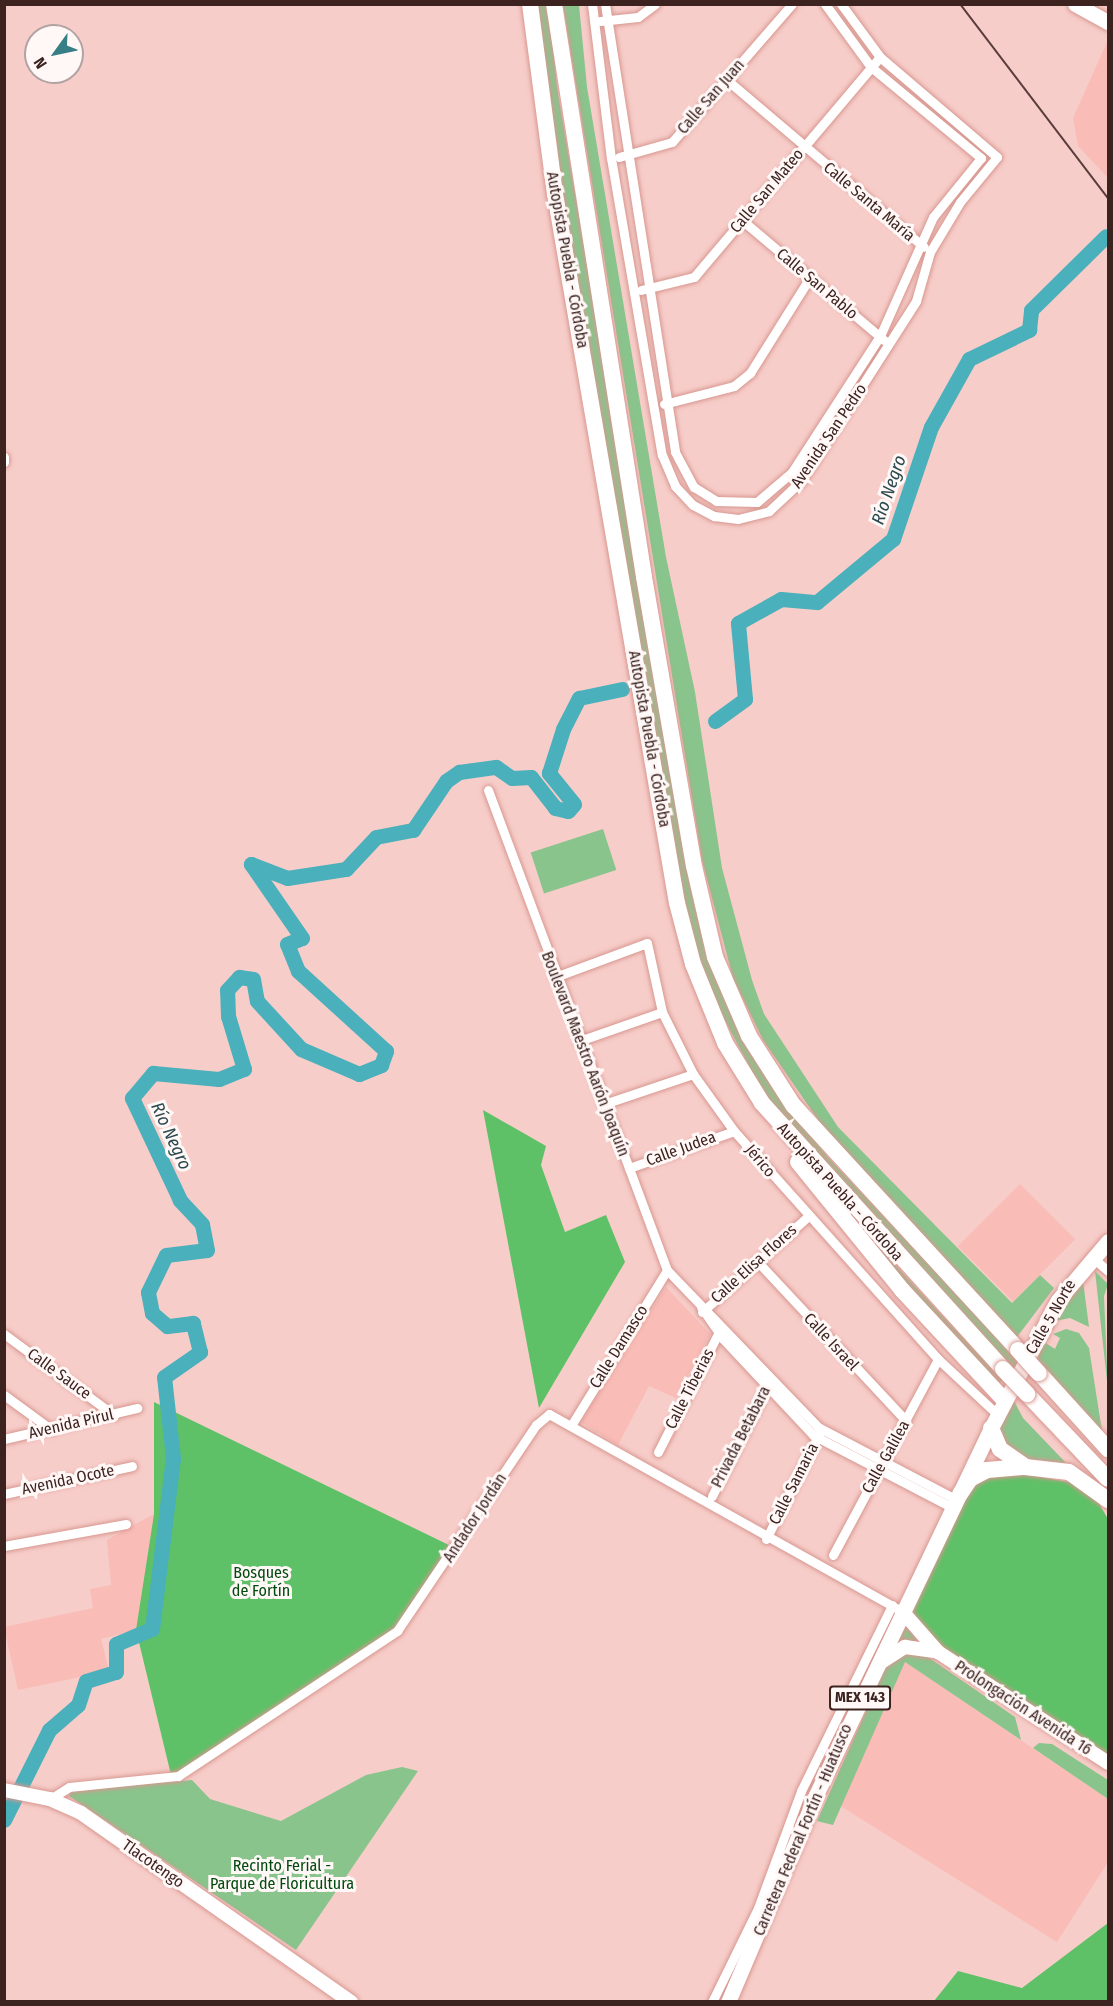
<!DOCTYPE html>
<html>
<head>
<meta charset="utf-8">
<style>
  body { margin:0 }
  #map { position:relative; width:1113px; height:2006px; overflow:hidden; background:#f7cdc9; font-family:"Fira Sans Condensed",sans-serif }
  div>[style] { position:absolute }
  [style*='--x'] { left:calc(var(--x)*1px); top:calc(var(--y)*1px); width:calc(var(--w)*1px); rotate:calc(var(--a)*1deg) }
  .built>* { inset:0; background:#f9bcb6; transform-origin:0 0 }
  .green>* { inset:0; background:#89c48c; transform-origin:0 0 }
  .forest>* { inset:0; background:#5ec167 }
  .stream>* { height:2px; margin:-1px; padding:0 1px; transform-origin:1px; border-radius:1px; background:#4ab0bb }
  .river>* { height:15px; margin:-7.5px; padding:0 7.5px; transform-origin:7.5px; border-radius:7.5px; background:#4ab0bb }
  .roads { filter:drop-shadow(0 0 2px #d89790) drop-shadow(0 0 2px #d89790) }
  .street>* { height:9px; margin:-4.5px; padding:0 4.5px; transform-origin:4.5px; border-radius:4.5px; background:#fff }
  .secondary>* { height:14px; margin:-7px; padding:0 7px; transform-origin:7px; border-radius:7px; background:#fff }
  .primary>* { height:15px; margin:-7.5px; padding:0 7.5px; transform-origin:7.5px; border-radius:7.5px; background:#fff }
  .highway>* { height:16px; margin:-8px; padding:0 8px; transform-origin:8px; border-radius:8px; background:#fff }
  .rail>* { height:2px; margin:-1px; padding:0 1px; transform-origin:1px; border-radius:1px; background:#593d3a }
  .bridges { filter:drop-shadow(0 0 2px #d89790) drop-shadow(0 0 2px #d89790) }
  .highway-bridge>* { height:16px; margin:-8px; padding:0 8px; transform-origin:8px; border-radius:8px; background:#fff }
  span { translate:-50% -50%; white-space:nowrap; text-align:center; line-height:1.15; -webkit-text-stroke:6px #fff8f7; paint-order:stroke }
  .shield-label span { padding:2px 4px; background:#fff8f7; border:2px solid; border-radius:4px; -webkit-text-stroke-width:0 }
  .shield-label { font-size:15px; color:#3c2320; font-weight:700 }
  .street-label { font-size:16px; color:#3c2320 }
  .park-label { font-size:16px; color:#004a0f }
  .water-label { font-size:18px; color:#2a4a4d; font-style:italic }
  .frame { position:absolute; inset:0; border:6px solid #3c2320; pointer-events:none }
  .north { position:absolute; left:24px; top:24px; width:60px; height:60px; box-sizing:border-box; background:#fff8f7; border:2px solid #b1a3a1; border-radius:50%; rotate:237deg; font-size:16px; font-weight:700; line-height:24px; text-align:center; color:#3c2320 }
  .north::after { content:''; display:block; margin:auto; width:21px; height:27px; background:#377f87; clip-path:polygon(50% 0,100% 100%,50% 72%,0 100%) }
</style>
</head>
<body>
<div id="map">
  <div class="built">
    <div style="clip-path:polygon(1108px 40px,1108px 178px,1078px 146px,1073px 118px)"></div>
    <div style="left:1020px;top:1184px;width:78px;height:88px;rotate:45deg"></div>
    <div style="clip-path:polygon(666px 1287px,710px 1334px,676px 1398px,649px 1386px,618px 1445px,581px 1422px)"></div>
    <div style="clip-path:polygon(154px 1514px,136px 1630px,101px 1639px,109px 1671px,18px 1690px,4px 1627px,93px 1608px,90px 1589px,111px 1585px,107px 1540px)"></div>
    <div style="clip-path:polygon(905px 1662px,1108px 1799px,1108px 1862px,1057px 1942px,839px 1805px)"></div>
  </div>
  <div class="green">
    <div style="clip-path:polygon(537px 5px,549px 5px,557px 87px,696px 908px,741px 1034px,775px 1092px,827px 1156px,1020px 1362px,1015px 1372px,766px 1098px,710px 992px,684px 909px,543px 88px)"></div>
    <div style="clip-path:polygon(563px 5px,579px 5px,587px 87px,666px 557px,695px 692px,722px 868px,752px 980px,764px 1014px,838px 1127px,1012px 1303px,1040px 1275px,1054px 1288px,1017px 1337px,821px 1124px,763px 1040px,733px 978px,702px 860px)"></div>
    <div style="left:603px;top:829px;width:43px;height:76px;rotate:72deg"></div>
    <div style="clip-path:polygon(846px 1212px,1002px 1380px,1000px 1383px,909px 1290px)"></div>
    <div style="clip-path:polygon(1095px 1271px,1108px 1284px,1104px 1296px,1108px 1390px)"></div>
    <div style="clip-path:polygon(1083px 1281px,1089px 1327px,1070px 1318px,1055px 1321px)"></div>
    <div style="clip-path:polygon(1066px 1329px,1079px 1333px,1089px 1348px,1102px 1431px,1035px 1359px,1044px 1342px,1055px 1349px,1060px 1338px,1053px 1334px)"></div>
    <div style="clip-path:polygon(1014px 1401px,1023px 1418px,1066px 1463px,1018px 1458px,997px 1432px)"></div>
    <div style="clip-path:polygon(905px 1623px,919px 1643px,896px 1642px)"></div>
    <div style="clip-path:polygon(906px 1653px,925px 1655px,1015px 1717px,1021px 1740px,905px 1662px,833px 1825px,817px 1821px,886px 1666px)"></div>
    <div style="clip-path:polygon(1039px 1743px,1052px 1744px,1108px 1780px,1108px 1799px,1033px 1748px)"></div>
    <div style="clip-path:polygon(402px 1767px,418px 1771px,296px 1950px,69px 1796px,70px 1791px,192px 1780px,210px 1799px,281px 1821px,366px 1775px)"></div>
  </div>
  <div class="forest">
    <div style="clip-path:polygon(483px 1110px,546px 1146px,541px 1165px,565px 1232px,606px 1215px,625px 1262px,539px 1408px)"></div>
    <div style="clip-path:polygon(154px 1402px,453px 1547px,397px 1631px,172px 1779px,136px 1630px,154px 1514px)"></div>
    <div style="clip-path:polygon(1029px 1475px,1074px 1483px,1098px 1502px,1108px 1519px,1108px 1757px,936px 1644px,910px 1613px,911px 1600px,970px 1489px,987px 1476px)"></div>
    <div style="clip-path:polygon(1108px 1923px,1108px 2001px,934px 2001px,958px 1971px,1022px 1988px)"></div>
  </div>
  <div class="stream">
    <div style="--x:995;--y:2002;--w:29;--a:0"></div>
    <div style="--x:1047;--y:2002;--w:12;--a:0"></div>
    <div style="--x:1106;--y:2002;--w:2;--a:-27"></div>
  </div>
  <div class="river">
    <div style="--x:715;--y:721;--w:37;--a:-36"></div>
    <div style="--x:745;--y:699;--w:76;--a:-95.3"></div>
    <div style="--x:738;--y:623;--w:49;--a:-29.2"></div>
    <div style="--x:781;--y:599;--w:36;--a:5"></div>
    <div style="--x:817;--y:602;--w:99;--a:-39.7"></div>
    <div style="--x:893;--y:539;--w:118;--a:-71.3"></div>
    <div style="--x:931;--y:427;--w:78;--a:-60.8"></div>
    <div style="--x:969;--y:359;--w:67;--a:-25.8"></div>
    <div style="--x:1029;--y:330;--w:20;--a:-84"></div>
    <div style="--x:1031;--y:310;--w:105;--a:-44.6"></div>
    <div style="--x:4;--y:1820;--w:101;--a:-63.4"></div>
    <div style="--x:49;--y:1730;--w:38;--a:-41"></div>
    <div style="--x:78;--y:1705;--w:25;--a:-72"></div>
    <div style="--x:86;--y:1681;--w:31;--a:-17"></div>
    <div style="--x:116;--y:1672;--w:28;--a:-90"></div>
    <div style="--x:116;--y:1644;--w:39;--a:-23"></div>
    <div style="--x:152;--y:1629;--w:172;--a:-83"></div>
    <div style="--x:173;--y:1458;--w:81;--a:-96.3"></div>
    <div style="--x:164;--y:1377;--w:44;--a:-34.8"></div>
    <div style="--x:200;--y:1352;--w:30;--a:-104"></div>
    <div style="--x:193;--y:1323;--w:26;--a:173"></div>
    <div style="--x:167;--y:1326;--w:20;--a:-139"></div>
    <div style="--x:152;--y:1313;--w:21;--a:-101"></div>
    <div style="--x:148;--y:1292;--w:41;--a:-64.1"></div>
    <div style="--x:166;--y:1255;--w:41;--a:-7"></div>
    <div style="--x:207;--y:1250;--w:26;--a:-101"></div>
    <div style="--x:202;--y:1224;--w:33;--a:-133"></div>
    <div style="--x:180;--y:1200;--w:113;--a:-115.2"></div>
    <div style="--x:132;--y:1098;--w:33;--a:-50"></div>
    <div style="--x:153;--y:1073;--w:66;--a:5.2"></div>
    <div style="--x:219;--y:1079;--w:27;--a:-22"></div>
    <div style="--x:244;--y:1069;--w:55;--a:-106.8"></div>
    <div style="--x:228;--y:1016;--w:26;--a:-92"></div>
    <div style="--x:227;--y:990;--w:18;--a:-47"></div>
    <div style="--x:239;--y:977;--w:14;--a:8"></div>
    <div style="--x:253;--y:979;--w:22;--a:80"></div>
    <div style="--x:257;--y:1001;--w:65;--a:47.5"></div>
    <div style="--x:301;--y:1049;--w:63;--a:23.3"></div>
    <div style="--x:359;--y:1074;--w:24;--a:-22"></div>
    <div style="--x:381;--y:1065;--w:15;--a:-70"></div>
    <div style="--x:386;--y:1051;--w:119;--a:-137.7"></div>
    <div style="--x:298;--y:971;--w:29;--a:-112"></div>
    <div style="--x:287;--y:944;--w:16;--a:-22"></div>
    <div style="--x:302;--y:938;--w:90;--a:-124.6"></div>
    <div style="--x:251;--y:864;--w:39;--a:21"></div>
    <div style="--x:287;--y:878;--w:60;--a:-8.7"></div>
    <div style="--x:346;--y:869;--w:44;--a:-46.8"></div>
    <div style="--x:376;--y:837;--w:38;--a:-11"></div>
    <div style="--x:413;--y:830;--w:59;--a:-56"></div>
    <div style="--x:446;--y:781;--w:16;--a:-35"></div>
    <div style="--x:459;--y:772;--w:37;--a:-8"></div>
    <div style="--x:496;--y:767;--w:19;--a:35"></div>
    <div style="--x:512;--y:778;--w:19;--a:-3"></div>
    <div style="--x:531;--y:777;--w:39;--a:52"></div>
    <div style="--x:555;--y:808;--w:13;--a:13"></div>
    <div style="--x:568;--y:811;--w:9;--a:-49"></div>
    <div style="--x:574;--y:804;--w:40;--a:-129"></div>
    <div style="--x:549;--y:773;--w:46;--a:-72.3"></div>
    <div style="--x:563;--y:729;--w:35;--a:-63"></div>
    <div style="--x:579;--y:698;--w:44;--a:-11.8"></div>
  </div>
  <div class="roads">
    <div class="street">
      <div style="--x:592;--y:4;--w:155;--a:83"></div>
      <div style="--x:611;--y:158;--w:301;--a:80.3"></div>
      <div style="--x:662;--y:455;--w:34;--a:67"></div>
      <div style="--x:675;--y:486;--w:26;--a:47"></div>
      <div style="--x:693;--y:505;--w:24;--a:28"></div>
      <div style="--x:714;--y:516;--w:24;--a:7"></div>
      <div style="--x:738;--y:519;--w:32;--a:-14"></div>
      <div style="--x:769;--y:511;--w:44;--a:-43.2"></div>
      <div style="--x:801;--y:481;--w:214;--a:-57.4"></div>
      <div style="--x:916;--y:301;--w:51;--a:-74.1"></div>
      <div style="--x:930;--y:252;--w:58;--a:-59"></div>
      <div style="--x:960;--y:202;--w:58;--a:-50.6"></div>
      <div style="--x:997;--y:157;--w:154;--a:-139.5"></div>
      <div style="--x:880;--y:57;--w:66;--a:-126.3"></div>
      <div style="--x:605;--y:4;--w:453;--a:81.1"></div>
      <div style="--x:675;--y:452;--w:40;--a:62"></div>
      <div style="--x:694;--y:487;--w:26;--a:32"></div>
      <div style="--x:716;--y:501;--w:41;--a:1.4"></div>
      <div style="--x:757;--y:502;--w:46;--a:-40.6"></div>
      <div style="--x:792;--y:472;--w:162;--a:-57.1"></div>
      <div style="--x:880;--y:336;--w:130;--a:-66"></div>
      <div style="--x:933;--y:217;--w:76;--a:-50.9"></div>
      <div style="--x:825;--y:4;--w:78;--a:53.9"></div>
      <div style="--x:871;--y:67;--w:143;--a:39.6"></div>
      <div style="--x:600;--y:21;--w:38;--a:-6"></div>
      <div style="--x:638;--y:17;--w:21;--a:-37"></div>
      <div style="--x:727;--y:80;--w:258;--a:40.3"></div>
      <div style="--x:619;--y:157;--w:55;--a:-15.8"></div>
      <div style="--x:672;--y:142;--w:183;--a:-49"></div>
      <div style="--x:743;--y:221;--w:185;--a:40.2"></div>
      <div style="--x:641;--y:290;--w:55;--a:-13.8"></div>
      <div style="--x:694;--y:277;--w:288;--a:-49.8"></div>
      <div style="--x:664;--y:404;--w:72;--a:-14.4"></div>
      <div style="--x:734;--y:386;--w:21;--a:-39"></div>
      <div style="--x:750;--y:373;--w:111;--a:-57.9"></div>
      <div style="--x:4;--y:457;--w:5;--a:90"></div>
      <div style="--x:488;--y:790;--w:512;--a:69.55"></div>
      <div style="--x:667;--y:1270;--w:218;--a:46.1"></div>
      <div style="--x:818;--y:1427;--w:157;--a:27.7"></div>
      <div style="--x:555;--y:977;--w:98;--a:-20.3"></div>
      <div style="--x:647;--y:943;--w:71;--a:77.7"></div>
      <div style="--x:662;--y:1012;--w:69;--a:63.4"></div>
      <div style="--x:693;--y:1074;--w:70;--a:54.3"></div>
      <div style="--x:734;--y:1131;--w:306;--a:48.2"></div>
      <div style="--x:938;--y:1359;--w:82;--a:43"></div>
      <div style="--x:579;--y:1041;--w:88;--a:-19.3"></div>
      <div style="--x:604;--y:1104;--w:94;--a:-18.6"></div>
      <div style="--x:629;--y:1168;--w:111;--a:-19.4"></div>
      <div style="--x:1092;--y:1257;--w:21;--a:41"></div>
      <div style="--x:757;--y:1261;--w:219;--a:47"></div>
      <div style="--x:701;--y:1307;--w:39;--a:55"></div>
      <div style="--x:723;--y:1339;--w:132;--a:46.8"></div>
      <div style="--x:813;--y:1435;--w:158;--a:27.5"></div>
      <div style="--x:702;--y:1312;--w:142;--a:-42.1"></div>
      <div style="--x:4;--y:1334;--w:137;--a:36.4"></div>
      <div style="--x:4;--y:1395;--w:59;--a:36.1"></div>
      <div style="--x:572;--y:1424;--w:181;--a:-58.3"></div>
      <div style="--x:4;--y:1439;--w:137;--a:-13.1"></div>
      <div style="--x:658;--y:1452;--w:137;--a:-63.1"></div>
      <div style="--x:4;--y:1494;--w:131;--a:-12.3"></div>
      <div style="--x:712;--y:1496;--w:127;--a:-63.4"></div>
      <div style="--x:766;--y:1539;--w:118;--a:-63.2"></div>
      <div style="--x:4;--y:1546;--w:124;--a:-10.2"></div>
      <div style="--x:833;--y:1555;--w:222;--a:-61.8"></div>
      <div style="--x:50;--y:1799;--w:22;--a:-32"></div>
      <div style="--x:69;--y:1787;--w:110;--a:-5.8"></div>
      <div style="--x:178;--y:1776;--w:263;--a:-33.5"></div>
      <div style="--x:397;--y:1631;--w:249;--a:-56"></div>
      <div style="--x:536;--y:1425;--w:17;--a:-40"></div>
      <div style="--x:549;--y:1414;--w:404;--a:29.2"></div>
      <div style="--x:712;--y:2002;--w:105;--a:-63.9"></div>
      <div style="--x:758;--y:1908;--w:125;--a:-69.8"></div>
      <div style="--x:801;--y:1791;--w:207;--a:-63.9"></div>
    </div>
    <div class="secondary">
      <div style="--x:902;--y:1611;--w:55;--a:48.7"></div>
      <div style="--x:938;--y:1652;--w:203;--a:33.1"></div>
      <div style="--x:880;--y:1663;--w:30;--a:-33"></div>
      <div style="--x:905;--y:1647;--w:28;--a:8"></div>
      <div style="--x:4;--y:1790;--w:47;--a:11.1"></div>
      <div style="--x:50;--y:1799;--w:34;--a:24"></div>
      <div style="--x:81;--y:1813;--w:330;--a:35"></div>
    </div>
    <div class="primary">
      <div style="--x:1075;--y:4;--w:38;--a:29"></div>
      <div style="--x:728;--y:2002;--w:220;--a:-67"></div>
      <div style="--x:814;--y:1799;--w:411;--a:-64.5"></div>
      <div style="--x:991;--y:1428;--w:144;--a:-62.4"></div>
      <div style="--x:1058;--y:1300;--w:77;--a:-49.7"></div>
    </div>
    <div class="highway">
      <div style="--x:530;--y:4;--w:192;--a:82.5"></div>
      <div style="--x:555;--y:194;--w:719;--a:80.24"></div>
      <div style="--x:677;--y:903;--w:63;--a:75.3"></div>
      <div style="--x:693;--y:964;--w:85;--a:67.9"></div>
      <div style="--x:725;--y:1043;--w:70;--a:58.3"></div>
      <div style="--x:762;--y:1103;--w:359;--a:47.8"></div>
      <div style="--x:554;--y:4;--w:580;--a:81.07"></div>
      <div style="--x:644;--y:577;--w:293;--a:80.2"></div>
      <div style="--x:694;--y:866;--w:93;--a:77"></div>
      <div style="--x:715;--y:957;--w:86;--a:66.7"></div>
      <div style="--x:749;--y:1036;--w:82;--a:57.5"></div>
      <div style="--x:793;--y:1105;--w:333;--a:47.4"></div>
      <div style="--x:798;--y:1162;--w:165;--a:50.9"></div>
      <div style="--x:902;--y:1290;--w:151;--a:47.1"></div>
      <div style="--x:1039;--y:1373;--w:103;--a:47.8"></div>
      <div style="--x:1027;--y:1394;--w:117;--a:46.4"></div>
      <div style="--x:991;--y:1428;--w:23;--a:67"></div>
      <div style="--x:1000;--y:1449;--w:29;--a:35"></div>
      <div style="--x:960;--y:1494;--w:18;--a:-56"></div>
      <div style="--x:970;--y:1479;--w:19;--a:-28"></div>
      <div style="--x:987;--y:1470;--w:38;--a:-5"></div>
      <div style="--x:1025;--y:1467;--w:44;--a:6.5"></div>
      <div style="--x:1069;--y:1472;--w:48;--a:35.7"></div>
    </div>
  </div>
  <div class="rail">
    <div style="--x:960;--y:4;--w:244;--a:52.7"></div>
  </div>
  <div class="bridges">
    <div class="highway-bridge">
      <div style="--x:1018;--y:1350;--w:31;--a:48"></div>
      <div style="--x:1003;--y:1369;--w:35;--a:46"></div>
    </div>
  </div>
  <div class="shield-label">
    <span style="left:860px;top:1698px">MEX 143</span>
  </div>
  <div class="street-label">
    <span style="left:711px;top:97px;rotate:-49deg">Calle San Juan</span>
    <span style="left:767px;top:191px;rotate:-50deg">Calle San Mateo</span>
    <span style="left:869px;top:202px;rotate:40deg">Calle Santa María</span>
    <span style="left:567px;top:260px;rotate:80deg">Autopista Puebla - Córdoba</span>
    <span style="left:817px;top:284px;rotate:40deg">Calle San Pablo</span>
    <span style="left:829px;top:436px;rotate:-56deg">Avenida San Pedro</span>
    <span style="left:649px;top:739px;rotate:80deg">Autopista Puebla - Córdoba</span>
    <span style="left:585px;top:1054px;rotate:69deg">Boulevard Maestro Aarón Joaquín</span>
    <span style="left:681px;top:1149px;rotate:-20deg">Calle Judea</span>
    <span style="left:760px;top:1161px;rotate:50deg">Jérico</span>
    <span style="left:840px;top:1192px;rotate:48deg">Autopista Puebla - Córdoba</span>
    <span style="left:754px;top:1264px;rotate:-42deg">Calle Elisa Flores</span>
    <span style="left:1051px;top:1317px;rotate:-60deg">Calle 5 Norte</span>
    <span style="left:831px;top:1342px;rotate:47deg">Calle Israel</span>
    <span style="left:619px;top:1347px;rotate:-58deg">Calle Damasco</span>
    <span style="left:59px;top:1374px;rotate:36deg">Calle Sauce</span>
    <span style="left:690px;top:1389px;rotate:-63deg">Calle Tiberias</span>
    <span style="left:71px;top:1424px;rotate:-13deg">Avenida Pirul</span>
    <span style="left:741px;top:1437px;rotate:-63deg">Privada Betabara</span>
    <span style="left:886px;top:1457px;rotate:-61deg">Calle Galilea</span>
    <span style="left:68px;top:1480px;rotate:-12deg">Avenida Ocote</span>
    <span style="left:794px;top:1484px;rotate:-63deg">Calle Samaria</span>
    <span style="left:475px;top:1518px;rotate:-57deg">Andador Jordán</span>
    <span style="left:1023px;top:1708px;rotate:33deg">Prolongación Avenida 16</span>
    <span style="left:803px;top:1830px;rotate:-67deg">Carretera Federal Fortín - Huatusco</span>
    <span style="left:153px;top:1864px;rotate:35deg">Tlacotengo</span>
  </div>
  <div class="park-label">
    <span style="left:261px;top:1582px">Bosques<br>de Fortín</span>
    <span style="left:282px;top:1875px">Recinto Ferial -<br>Parque de Floricultura</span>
  </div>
  <div class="water-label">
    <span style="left:889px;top:490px;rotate:-71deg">Río Negro</span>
    <span style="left:171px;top:1136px;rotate:65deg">Río Negro</span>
  </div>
  <div class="frame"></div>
  <div class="north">N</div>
</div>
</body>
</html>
